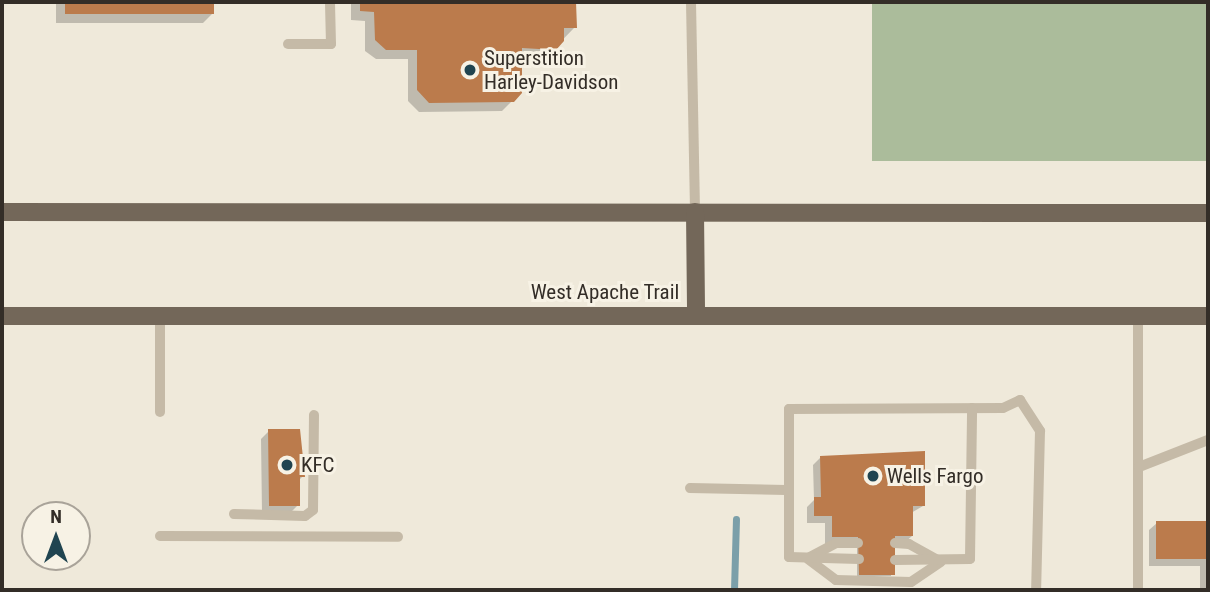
<!DOCTYPE html>
<html>
<head>
<meta charset="utf-8">
<style>
  body { margin:0 }
  #map { position:relative; width:1210px; height:592px; overflow:hidden; background:#efe9da; font-family:"Roboto Condensed",sans-serif }
  div>[style] { position:absolute }
  [style*='--x'] { left:calc(var(--x)*1px); top:calc(var(--y)*1px); width:calc(var(--w)*1px); rotate:calc(var(--a)*1deg) }
  .green>* { inset:0; background:#abbc9b; transform-origin:0 0 }
  .shadow>* { inset:0; background:#0003 }
  .stream>* { height:7px; margin:-3.5px; padding:0 3.5px; transform-origin:3.5px; border-radius:3.5px; background:#7b9fa9 }
  .building>* { inset:0; background:#bb7b4c; transform-origin:0 0 }
  .service>* { height:10px; margin:-5px; padding:0 5px; transform-origin:5px; border-radius:5px; background:#c5baa7 }
  .primary>* { height:18px; margin:-9px; padding:0 9px; transform-origin:9px; border-radius:9px; background:#736759 }
  .dots>* { width:19px; height:19px; translate:-50% -50%; box-sizing:border-box; border:4px solid #f7f2e5; border-radius:50% }
  span { translate:-50% -50%; white-space:nowrap; text-align:center; line-height:1.15; -webkit-text-stroke:6px #f7f2e5; paint-order:stroke }
  .poi-label { font-size:21px; color:#332d27 }
  .left { translate:0 -50%; text-align:left }
  .street-label { font-size:21px; color:#332d27 }
  .frame { position:absolute; inset:0; border:4px solid #332d27; pointer-events:none }
  .north { position:absolute; left:21px; top:501px; width:70px; height:70px; box-sizing:border-box; background:#f7f2e5; border:2px solid #a9a399; border-radius:50%; rotate:0deg; font-size:19px; font-weight:700; line-height:28px; text-align:center; color:#332d27 }
  .north::after { content:''; display:block; margin:auto; width:24px; height:32px; background:#204450; clip-path:polygon(50% 0,100% 100%,50% 72%,0 100%) }
</style>
</head>
<body>
<div id="map">
  <div class="green">
    <div style="left:872px;top:2px;width:336px;height:159px"></div>
  </div>
  <div class="shadow">
    <div style="clip-path:polygon(56px 2px,213px 2px,213px 13px,203px 23px,56px 23px)"></div>
    <div style="clip-path:polygon(351px 2px,574px 2px,575px 27px,544px 59px,520px 58px,521px 92px,502px 111px,419px 112px,408px 101px,408px 59px,376px 59px,365px 51px,365px 21px,351px 20px)"></div>
    <div style="clip-path:polygon(269px 431px,303px 476px,298px 481px,298px 505px,290px 513px,262px 513px,261px 439px)"></div>
    <div style="clip-path:polygon(821px 457px,923px 506px,911px 513px,912px 536px,904px 543px,893px 544px,891px 576px,857px 576px,857px 544px,825px 544px,825px 523px,807px 523px,807px 507px,814px 500px,813px 465px)"></div>
    <div style="clip-path:polygon(1157px 523px,1208px 523px,1208px 590px,1200px 590px,1200px 566px,1149px 566px,1149px 530px)"></div>
  </div>
  <div class="stream">
    <div style="--x:734;--y:590;--w:71;--a:-88.4"></div>
  </div>
  <div class="building">
    <div style="left:65px;top:2px;width:149px;height:12px"></div>
    <div style="clip-path:polygon(360px 2px,576px 2px,577px 28px,564px 28px,564px 41px,556px 50px,522px 48px,522px 93px,514px 102px,429px 103px,417px 90px,417px 50px,386px 50px,375px 40px,374px 12px,360px 11px)"></div>
    <div style="clip-path:polygon(268px 429px,300px 429px,305px 477px,300px 477px,300px 506px,269px 506px)"></div>
    <div style="clip-path:polygon(925px 451px,925px 506px,913px 506px,913px 536px,895px 536px,895px 575px,859px 575px,858px 537px,832px 537px,832px 516px,814px 516px,814px 497px,821px 497px,820px 456px)"></div>
    <div style="left:1156px;top:521px;width:52px;height:38px"></div>
  </div>
  <div class="service">
    <div style="--x:691;--y:2;--w:210;--a:88.9"></div>
    <div style="--x:288;--y:44;--w:43;--a:0"></div>
    <div style="--x:331;--y:44;--w:42;--a:-91.4"></div>
    <div style="--x:160;--y:315;--w:97;--a:90"></div>
    <div style="--x:1138;--y:315;--w:275;--a:90"></div>
    <div style="--x:1139;--y:467;--w:74;--a:-21.4"></div>
    <div style="--x:690;--y:488;--w:96;--a:1.2"></div>
    <div style="--x:234;--y:514;--w:71;--a:1.6"></div>
    <div style="--x:305;--y:516;--w:10;--a:-37"></div>
    <div style="--x:313;--y:510;--w:95;--a:-89.4"></div>
    <div style="--x:160;--y:536;--w:238;--a:0.2"></div>
    <div style="--x:895;--y:543;--w:14;--a:4"></div>
    <div style="--x:909;--y:544;--w:33;--a:29"></div>
    <div style="--x:810;--y:557;--w:30;--a:-28"></div>
    <div style="--x:836;--y:543;--w:22;--a:0"></div>
    <div style="--x:808;--y:559;--w:35;--a:37"></div>
    <div style="--x:836;--y:580;--w:75;--a:1.5"></div>
    <div style="--x:911;--y:582;--w:36;--a:-34"></div>
    <div style="--x:859;--y:559;--w:70;--a:-178.4"></div>
    <div style="--x:789;--y:557;--w:148;--a:-90"></div>
    <div style="--x:789;--y:409;--w:214;--a:-0.3"></div>
    <div style="--x:1003;--y:408;--w:19;--a:-25"></div>
    <div style="--x:1020;--y:400;--w:37;--a:57"></div>
    <div style="--x:1040;--y:431;--w:159;--a:91.4"></div>
    <div style="--x:895;--y:560;--w:75;--a:-0.8"></div>
    <div style="--x:970;--y:559;--w:151;--a:-89.2"></div>
  </div>
  <div class="primary">
    <div style="--x:2;--y:212;--w:1206;--a:0.05"></div>
    <div style="--x:695;--y:212;--w:103;--a:89.4"></div>
    <div style="--x:2;--y:316;--w:1206;--a:0"></div>
  </div>
  <div class="dots">
    <div style="left:470px;top:70px;background:#204450"></div>
    <div style="left:287px;top:465px;background:#204450"></div>
    <div style="left:873px;top:476px;background:#204450"></div>
  </div>
  <div class="poi-label">
    <span class="left" style="left:484px;top:70px">Superstition<br>Harley-Davidson</span>
    <span class="left" style="left:301px;top:465px">KFC</span>
    <span class="left" style="left:887px;top:476px">Wells Fargo</span>
  </div>
  <div class="street-label">
    <span style="left:605px;top:292px">West Apache Trail</span>
  </div>
  <div class="frame"></div>
  <div class="north">N</div>
</div>
</body>
</html>
